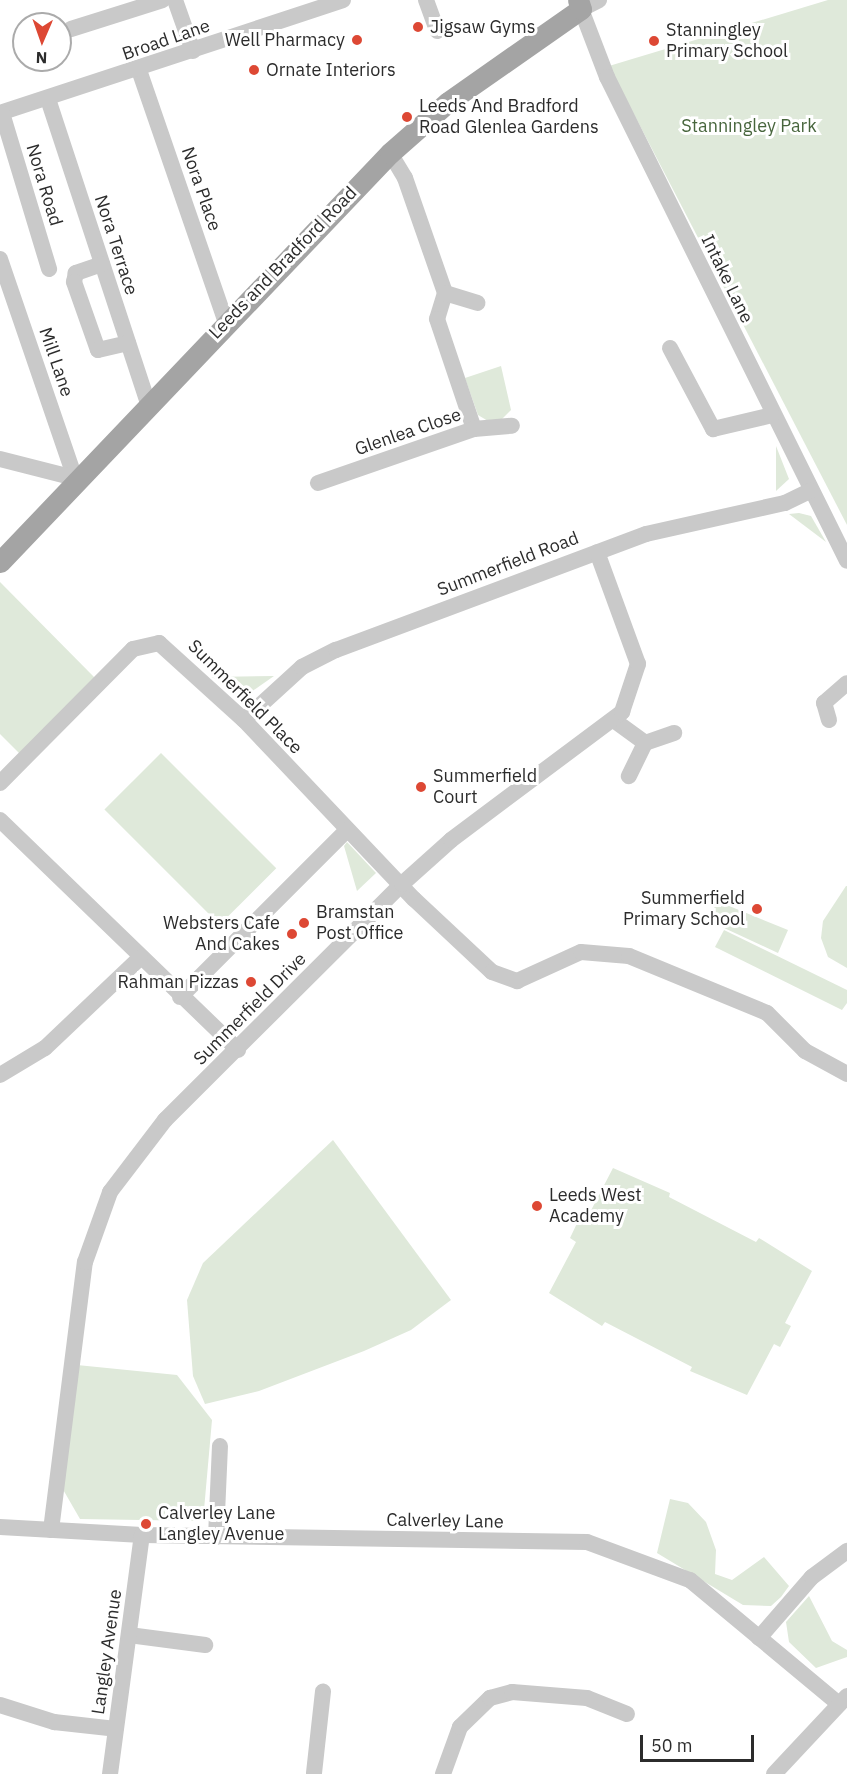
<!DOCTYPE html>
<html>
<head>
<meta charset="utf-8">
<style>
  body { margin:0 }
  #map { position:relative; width:847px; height:1774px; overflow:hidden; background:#fff; font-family:"IBM Plex Sans",sans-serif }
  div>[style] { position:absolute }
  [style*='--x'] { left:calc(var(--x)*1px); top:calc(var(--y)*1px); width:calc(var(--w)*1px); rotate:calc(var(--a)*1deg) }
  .green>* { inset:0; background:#dfe9da; transform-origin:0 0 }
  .minor>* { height:16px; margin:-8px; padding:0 8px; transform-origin:8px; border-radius:8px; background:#c9c9c9 }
  .major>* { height:21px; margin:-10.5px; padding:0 10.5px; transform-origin:10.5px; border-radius:10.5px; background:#a4a4a4 }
  .dots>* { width:16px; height:16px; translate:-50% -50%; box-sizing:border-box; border:3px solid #fff; border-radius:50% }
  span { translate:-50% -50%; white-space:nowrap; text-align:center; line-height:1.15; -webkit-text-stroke:6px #fff; paint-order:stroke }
  .poi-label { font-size:18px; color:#2c2c2c }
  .left { translate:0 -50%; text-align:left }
  .right { translate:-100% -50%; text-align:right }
  .street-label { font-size:18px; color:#2c2c2c }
  .park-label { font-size:18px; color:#47653c }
  .north { position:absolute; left:12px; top:12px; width:60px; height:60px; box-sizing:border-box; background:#fff; border:2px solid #ababab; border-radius:50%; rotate:182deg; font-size:16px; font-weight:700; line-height:24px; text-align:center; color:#2c2c2c }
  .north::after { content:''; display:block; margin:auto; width:21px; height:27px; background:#dd4834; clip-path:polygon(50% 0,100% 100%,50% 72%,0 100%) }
  .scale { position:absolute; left:640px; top:1735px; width:114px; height:27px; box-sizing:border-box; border:3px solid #2c2c2c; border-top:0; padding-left:8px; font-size:18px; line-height:21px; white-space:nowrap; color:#2c2c2c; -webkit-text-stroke:4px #fff; paint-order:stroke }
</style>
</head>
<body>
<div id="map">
  <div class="green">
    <div style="clip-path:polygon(828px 0,847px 0,847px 525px,609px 66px)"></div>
    <div style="clip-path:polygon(501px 366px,511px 410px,501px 420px,488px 421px,478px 415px,465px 378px)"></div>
    <div style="clip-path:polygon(776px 446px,789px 479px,776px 491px)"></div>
    <div style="clip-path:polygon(799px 513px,811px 516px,826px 542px,789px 514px)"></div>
    <div style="clip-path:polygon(0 582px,96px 679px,23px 757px,0 734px)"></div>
    <div style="clip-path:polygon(274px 676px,244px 697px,212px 677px)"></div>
    <div style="left:161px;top:753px;width:163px;height:80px;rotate:45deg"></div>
    <div style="clip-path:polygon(347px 842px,376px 873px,357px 891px,344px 846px)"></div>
    <div style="clip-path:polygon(846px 886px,847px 886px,847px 968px,828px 957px,821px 938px,823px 921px)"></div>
    <div style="clip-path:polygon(717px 901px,788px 930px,778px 953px,709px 921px)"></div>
    <div style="clip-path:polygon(724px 930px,847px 990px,847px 1003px,842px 1010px,715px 947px)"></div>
    <div style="clip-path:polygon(333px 1140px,451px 1300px,411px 1330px,364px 1351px,259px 1391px,205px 1404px,193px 1376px,187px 1300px,203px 1263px)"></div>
    <div style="clip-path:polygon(613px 1168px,670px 1193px,669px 1197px,756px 1242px,759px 1238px,812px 1271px,785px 1323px,791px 1326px,780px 1347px,774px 1344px,747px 1395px,690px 1371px,692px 1367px,605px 1322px,602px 1326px,549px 1293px,576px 1242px,570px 1238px,580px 1217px,586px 1220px)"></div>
    <div style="clip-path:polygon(77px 1365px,177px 1375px,212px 1420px,203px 1521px,80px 1519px,61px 1486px)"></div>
    <div style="clip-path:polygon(670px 1499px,688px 1503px,706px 1522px,716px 1550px,715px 1574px,732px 1580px,764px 1557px,789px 1586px,781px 1597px,771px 1606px,743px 1605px,657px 1553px)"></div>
    <div style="clip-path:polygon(809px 1596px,832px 1641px,847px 1650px,847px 1657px,816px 1668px,789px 1642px,786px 1622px)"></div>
  </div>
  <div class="minor">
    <div style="--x:175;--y:0;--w:54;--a:70.6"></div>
    <div style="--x:426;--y:0;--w:33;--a:70"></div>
    <div style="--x:599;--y:0;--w:20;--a:153"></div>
    <div style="--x:581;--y:9;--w:73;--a:69.1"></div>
    <div style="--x:607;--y:77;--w:540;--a:63.62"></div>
    <div style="--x:71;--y:29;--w:96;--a:-17.5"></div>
    <div style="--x:139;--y:70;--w:267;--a:71"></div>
    <div style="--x:48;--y:99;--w:320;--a:71.8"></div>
    <div style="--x:0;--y:113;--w:361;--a:-18.2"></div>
    <div style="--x:2;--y:113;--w:163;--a:73.2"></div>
    <div style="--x:390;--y:153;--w:29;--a:59"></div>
    <div style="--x:405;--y:178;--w:122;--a:70.8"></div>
    <div style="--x:445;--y:293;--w:27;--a:107"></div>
    <div style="--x:437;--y:319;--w:116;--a:71.4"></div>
    <div style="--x:0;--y:259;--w:231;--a:71.1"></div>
    <div style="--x:102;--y:264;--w:28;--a:161"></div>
    <div style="--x:76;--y:273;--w:9;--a:103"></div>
    <div style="--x:74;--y:282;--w:72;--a:70.6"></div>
    <div style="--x:98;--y:350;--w:31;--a:-13"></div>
    <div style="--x:445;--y:293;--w:34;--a:17"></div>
    <div style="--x:670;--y:348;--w:92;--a:62"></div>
    <div style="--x:713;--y:429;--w:61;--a:-13.3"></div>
    <div style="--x:0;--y:459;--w:77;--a:14.2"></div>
    <div style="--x:318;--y:483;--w:165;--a:-19.1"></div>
    <div style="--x:474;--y:429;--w:38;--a:-5"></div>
    <div style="--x:244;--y:720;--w:79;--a:-42.4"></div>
    <div style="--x:302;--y:667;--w:38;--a:-27"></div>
    <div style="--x:336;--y:650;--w:331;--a:-20.5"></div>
    <div style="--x:646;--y:534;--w:142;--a:-12.6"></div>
    <div style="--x:785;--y:503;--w:28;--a:-26"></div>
    <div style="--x:829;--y:720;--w:18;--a:-106"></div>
    <div style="--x:824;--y:703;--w:30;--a:-41"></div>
    <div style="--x:615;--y:721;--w:37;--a:36"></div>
    <div style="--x:645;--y:743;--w:37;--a:116"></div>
    <div style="--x:645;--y:743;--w:31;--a:-19"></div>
    <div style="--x:0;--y:783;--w:189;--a:-45.2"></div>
    <div style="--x:133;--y:649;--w:27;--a:-13"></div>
    <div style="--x:159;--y:643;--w:115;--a:42.2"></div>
    <div style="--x:244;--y:720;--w:247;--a:46.5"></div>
    <div style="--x:414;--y:899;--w:107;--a:43.1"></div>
    <div style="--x:492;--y:972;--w:27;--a:20"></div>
    <div style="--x:517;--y:981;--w:70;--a:-24.4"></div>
    <div style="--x:581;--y:952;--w:48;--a:4.8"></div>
    <div style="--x:629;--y:956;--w:149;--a:22.4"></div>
    <div style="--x:767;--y:1013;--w:54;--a:45"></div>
    <div style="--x:805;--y:1051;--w:48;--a:28.7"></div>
    <div style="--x:0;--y:820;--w:331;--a:44"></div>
    <div style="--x:180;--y:997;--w:236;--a:-45"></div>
    <div style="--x:0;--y:1075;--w:52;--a:-31"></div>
    <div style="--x:45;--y:1048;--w:131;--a:-43.5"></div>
    <div style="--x:0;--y:1527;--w:142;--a:3.2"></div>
    <div style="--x:142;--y:1535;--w:445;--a:0.9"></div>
    <div style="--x:587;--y:1542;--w:110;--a:20.3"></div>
    <div style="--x:690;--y:1580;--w:194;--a:39.8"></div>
    <div style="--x:51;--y:1530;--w:270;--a:-82.8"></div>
    <div style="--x:85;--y:1262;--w:74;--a:-70.3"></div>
    <div style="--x:110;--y:1192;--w:91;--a:-52.6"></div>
    <div style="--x:165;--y:1120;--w:334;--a:-44.9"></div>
    <div style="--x:402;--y:884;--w:66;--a:-41.9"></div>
    <div style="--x:451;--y:840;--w:214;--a:-36.8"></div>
    <div style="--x:622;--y:712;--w:51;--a:-71.6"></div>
    <div style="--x:638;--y:664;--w:119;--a:-110.1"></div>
    <div style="--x:216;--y:1537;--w:91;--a:-87.5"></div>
    <div style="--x:129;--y:1635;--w:77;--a:7.5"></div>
    <div style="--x:759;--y:1638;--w:81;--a:-49"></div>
    <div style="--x:812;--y:1577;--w:44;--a:-36.6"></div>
    <div style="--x:0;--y:1705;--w:57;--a:17.5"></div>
    <div style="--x:54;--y:1722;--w:62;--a:6.4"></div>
    <div style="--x:314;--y:1773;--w:82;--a:-83.7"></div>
    <div style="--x:110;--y:1774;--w:241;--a:-82.4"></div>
    <div style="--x:443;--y:1774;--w:50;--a:-70.1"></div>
    <div style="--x:460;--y:1727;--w:42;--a:-44"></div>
    <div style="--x:490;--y:1698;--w:23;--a:-15"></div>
    <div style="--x:512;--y:1692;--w:75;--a:4.6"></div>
    <div style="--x:587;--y:1698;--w:43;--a:21.8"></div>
    <div style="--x:774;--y:1774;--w:107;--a:-46.9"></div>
  </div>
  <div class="major">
    <div style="--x:0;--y:562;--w:565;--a:-46.36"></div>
    <div style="--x:390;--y:153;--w:77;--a:-41.3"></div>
    <div style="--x:448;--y:102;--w:162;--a:-35"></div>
    <div style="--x:581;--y:9;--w:9;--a:-108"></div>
  </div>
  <div class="dots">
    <div style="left:418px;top:27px;background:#dd4834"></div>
    <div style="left:357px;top:40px;background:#dd4834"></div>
    <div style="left:654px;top:41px;background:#dd4834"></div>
    <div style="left:254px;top:70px;background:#dd4834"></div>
    <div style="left:407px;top:117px;background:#dd4834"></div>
    <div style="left:421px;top:787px;background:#dd4834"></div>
    <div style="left:757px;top:909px;background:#dd4834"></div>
    <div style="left:304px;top:923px;background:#dd4834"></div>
    <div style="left:292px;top:934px;background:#dd4834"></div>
    <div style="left:251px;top:982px;background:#dd4834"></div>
    <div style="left:537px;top:1206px;background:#dd4834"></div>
    <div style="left:146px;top:1524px;background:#dd4834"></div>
  </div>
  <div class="poi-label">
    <span class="left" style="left:430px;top:27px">Jigsaw Gyms</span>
    <span class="left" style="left:666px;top:41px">Stanningley<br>Primary School</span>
    <span class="right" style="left:345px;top:40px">Well Pharmacy</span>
    <span class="left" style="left:266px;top:70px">Ornate Interiors</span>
    <span class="left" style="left:419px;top:117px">Leeds And Bradford<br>Road Glenlea Gardens</span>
    <span class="left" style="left:433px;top:787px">Summerfield<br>Court</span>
    <span class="right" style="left:745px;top:909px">Summerfield<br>Primary School</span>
    <span class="left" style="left:316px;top:923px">Bramstan<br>Post Office</span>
    <span class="right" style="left:280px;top:934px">Websters Cafe<br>And Cakes</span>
    <span class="right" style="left:239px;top:982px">Rahman Pizzas</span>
    <span class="left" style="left:549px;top:1206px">Leeds West<br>Academy</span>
    <span class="left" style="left:158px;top:1524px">Calverley Lane<br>Langley Avenue</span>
  </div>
  <div class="street-label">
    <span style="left:166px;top:40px;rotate:-19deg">Broad Lane</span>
    <span style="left:44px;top:185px;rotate:73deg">Nora Road</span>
    <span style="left:201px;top:189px;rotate:71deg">Nora Place</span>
    <span style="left:116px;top:245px;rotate:72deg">Nora Terrace</span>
    <span style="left:283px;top:263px;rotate:-46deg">Leeds and Bradford Road</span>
    <span style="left:727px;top:279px;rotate:64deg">Intake Lane</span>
    <span style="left:56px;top:362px;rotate:71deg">Mill Lane</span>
    <span style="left:408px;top:432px;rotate:-19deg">Glenlea Close</span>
    <span style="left:508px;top:564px;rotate:-21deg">Summerfield Road</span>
    <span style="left:245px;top:697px;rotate:45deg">Summerfield Place</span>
    <span style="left:250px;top:1009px;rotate:-45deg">Summerfield Drive</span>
    <span style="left:445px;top:1521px;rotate:1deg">Calverley Lane</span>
    <span style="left:107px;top:1652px;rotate:-82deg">Langley Avenue</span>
  </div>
  <div class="park-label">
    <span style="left:749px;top:126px">Stanningley Park</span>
  </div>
  <div class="north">N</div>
  <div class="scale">50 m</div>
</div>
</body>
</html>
